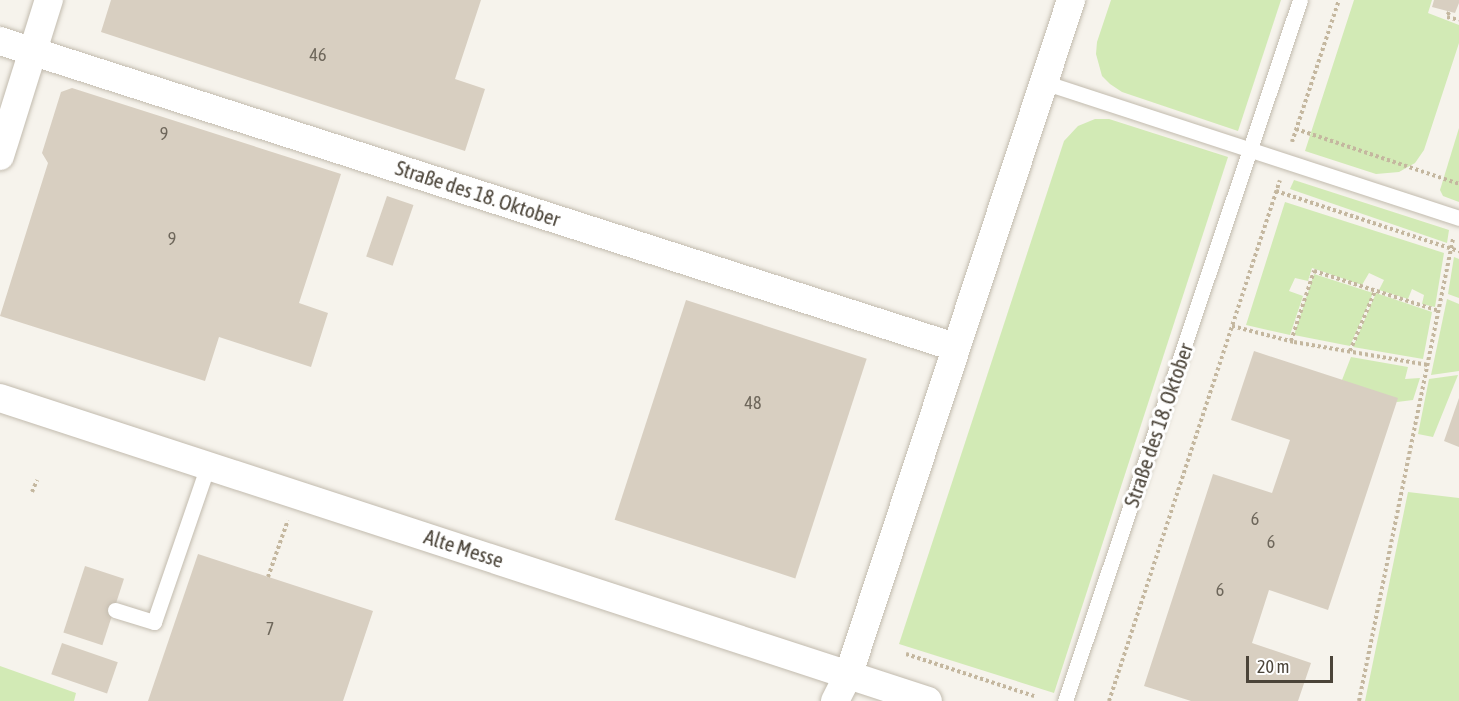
<!DOCTYPE html>
<html>
<head>
<meta charset="utf-8">
<style>
  body { margin:0 }
  #map { position:relative; width:1459px; height:701px; overflow:hidden; background:#f6f3ec; font-family:"Asap Condensed",sans-serif }
  div>[style] { position:absolute }
  [style*='--x'] { left:calc(var(--x)*1px); top:calc(var(--y)*1px); width:calc(var(--w)*1px); rotate:calc(var(--a)*1deg) }
  .green>* { inset:0; background:#d2eab5 }
  .building>* { inset:0; background:#d8cfc1; transform-origin:0 0 }
  .path>* { height:4px; margin-top:-2px; transform-origin:0; background:repeating-linear-gradient(90deg,#c4b79f 0 3px,transparent 0 6px) }
  .roads { filter:drop-shadow(0 0 2px #c2bbae) drop-shadow(0 0 2px #c2bbae) }
  .service>* { height:15px; margin:-7.5px; padding:0 7.5px; transform-origin:7.5px; border-radius:7.5px; background:#fff }
  .minor>* { height:28px; margin:-14px; padding:0 14px; transform-origin:14px; border-radius:14px; background:#fff }
  span { translate:-50% -50%; white-space:nowrap; text-align:center; line-height:1.15; -webkit-text-stroke:6px #fff; paint-order:stroke }
  .number-label { font-size:18px; color:#6e675b }
  .number-label span { -webkit-text-stroke-width:0 }
  .street-label { font-size:21px; color:#4b4439 }
  .scale { position:absolute; left:1246px; top:656px; width:87px; height:27px; box-sizing:border-box; border:3px solid #4b4439; border-top:0; padding-left:8px; font-size:18px; line-height:21px; white-space:nowrap; color:#4b4439; -webkit-text-stroke:4px #fff; paint-order:stroke }
</style>
</head>
<body>
<div id="map">
  <div class="green">
    <div style="clip-path:polygon(1111px 0,1281px 0,1238px 131px,1122px 92px,1110px 84px,1102px 76px,1096px 54px,1097px 42px)"></div>
    <div style="clip-path:polygon(1354px 0,1432px 0,1428px 13px,1459px 25px,1459px 43px,1424px 150px,1415px 163px,1399px 172px,1376px 174px,1305px 151px)"></div>
    <div style="clip-path:polygon(1095px 119px,1109px 119px,1228px 157px,1054px 693px,899px 644px,1064px 141px,1078px 126px)"></div>
    <div style="clip-path:polygon(1459px 128px,1459px 202px,1443px 196px,1440px 190px)"></div>
    <div style="clip-path:polygon(1294px 180px,1449px 230px,1447px 243px,1290px 189px)"></div>
    <div style="clip-path:polygon(1285px 202px,1444px 253px,1435px 307px,1422px 304px,1424px 295px,1412px 289px,1408px 299px,1379px 290px,1384px 280px,1369px 273px,1362px 285px,1312px 268px,1308px 281px,1295px 278px,1289px 291px,1303px 296px,1290px 335px,1246px 325px)"></div>
    <div style="clip-path:polygon(1454px 257px,1459px 259px,1459px 298px,1448px 294px)"></div>
    <div style="clip-path:polygon(1314px 274px,1373px 293px,1350px 346px,1294px 335px)"></div>
    <div style="clip-path:polygon(1376px 293px,1432px 312px,1423px 359px,1353px 347px)"></div>
    <div style="clip-path:polygon(1447px 299px,1459px 304px,1459px 371px,1431px 375px)"></div>
    <div style="clip-path:polygon(1351px 357px,1408px 367px,1405px 379px,1420px 378px,1413px 400px,1397px 402px,1342px 380px)"></div>
    <div style="clip-path:polygon(1458px 375px,1433px 437px,1418px 434px,1429px 379px)"></div>
    <div style="clip-path:polygon(1408px 492px,1459px 498px,1459px 701px,1365px 701px)"></div>
    <div style="clip-path:polygon(0 666px,76px 693px,74px 701px,0 701px)"></div>
  </div>
  <div class="building">
    <div style="clip-path:polygon(111px 0,481px 0,455px 79px,485px 89px,465px 151px,101px 32px)"></div>
    <div style="clip-path:polygon(1434px 0,1459px 0,1459px 3px,1455px 13px,1432px 7px)"></div>
    <div style="clip-path:polygon(72px 88px,341px 174px,299px 303px,328px 313px,311px 367px,219px 337px,205px 381px,0 316px,48px 163px,42px 153px,61px 92px)"></div>
    <div style="left:387px;top:196px;width:28px;height:64px;rotate:19deg"></div>
    <div style="left:686px;top:300px;width:190px;height:231px;rotate:18deg"></div>
    <div style="clip-path:polygon(1254px 351px,1398px 398px,1328px 610px,1269px 590px,1252px 643px,1311px 663px,1298px 701px,1191px 701px,1144px 686px,1213px 474px,1272px 493px,1290px 440px,1231px 420px)"></div>
    <div style="clip-path:polygon(1459px 398px,1459px 447px,1444px 441px)"></div>
    <div style="clip-path:polygon(198px 554px,373px 611px,343px 701px,148px 701px)"></div>
    <div style="left:85px;top:566px;width:41px;height:70px;rotate:18deg"></div>
    <div style="left:62px;top:643px;width:59px;height:33px;rotate:19deg"></div>
  </div>
  <div class="path">
    <div style="--x:1449;--y:12;--w:5;--a:112"></div>
    <div style="--x:1447;--y:17;--w:12;--a:14"></div>
    <div style="--x:1296;--y:129;--w:172;--a:18.6"></div>
    <div style="--x:1292;--y:142;--w:150;--a:-71.7"></div>
    <div style="--x:1276;--y:191;--w:193;--a:18.2"></div>
    <div style="--x:1232;--y:326;--w:64;--a:14.5"></div>
    <div style="--x:1294;--y:342;--w:136;--a:9.7"></div>
    <div style="--x:1291;--y:341;--w:74;--a:-71.8"></div>
    <div style="--x:1314;--y:271;--w:131;--a:17.7"></div>
    <div style="--x:1350;--y:351;--w:65;--a:-67.4"></div>
    <div style="--x:32;--y:492;--w:13;--a:-67"></div>
    <div style="--x:268;--y:577;--w:60;--a:-70.7"></div>
    <div style="--x:906;--y:654;--w:135;--a:18.2"></div>
    <div style="--x:1109;--y:701;--w:548;--a:-71.83"></div>
    <div style="--x:1359;--y:701;--w:472;--a:-78.5"></div>
  </div>
  <div class="roads">
    <div class="service">
      <div style="--x:1043;--y:82;--w:438;--a:18.1"></div>
      <div style="--x:115;--y:610;--w:41;--a:17.1"></div>
      <div style="--x:154;--y:622;--w:166;--a:-71"></div>
      <div style="--x:1065;--y:701;--w:739;--a:-71.47"></div>
    </div>
    <div class="minor">
      <div style="--x:0;--y:41;--w:1003;--a:17.77"></div>
      <div style="--x:0;--y:156;--w:164;--a:-72.6"></div>
      <div style="--x:0;--y:398;--w:976;--a:18.08"></div>
      <div style="--x:835;--y:701;--w:31;--a:-63"></div>
      <div style="--x:849;--y:673;--w:709;--a:-71.74"></div>
    </div>
  </div>
  <div class="number-label">
    <span style="left:318px;top:55px">46</span>
    <span style="left:164px;top:134px">9</span>
    <span style="left:172px;top:239px">9</span>
    <span style="left:753px;top:403px">48</span>
    <span style="left:1255px;top:519px">6</span>
    <span style="left:1271px;top:542px">6</span>
    <span style="left:1220px;top:590px">6</span>
    <span style="left:270px;top:629px">7</span>
  </div>
  <div class="street-label">
    <span style="left:478px;top:193px;rotate:18deg">Straße des 18. Oktober</span>
    <span style="left:1158px;top:425px;rotate:-71deg">Straße des 18. Oktober</span>
    <span style="left:464px;top:548px;rotate:18deg">Alte Messe</span>
  </div>
  <div class="scale">20 m</div>
</div>
</body>
</html>
